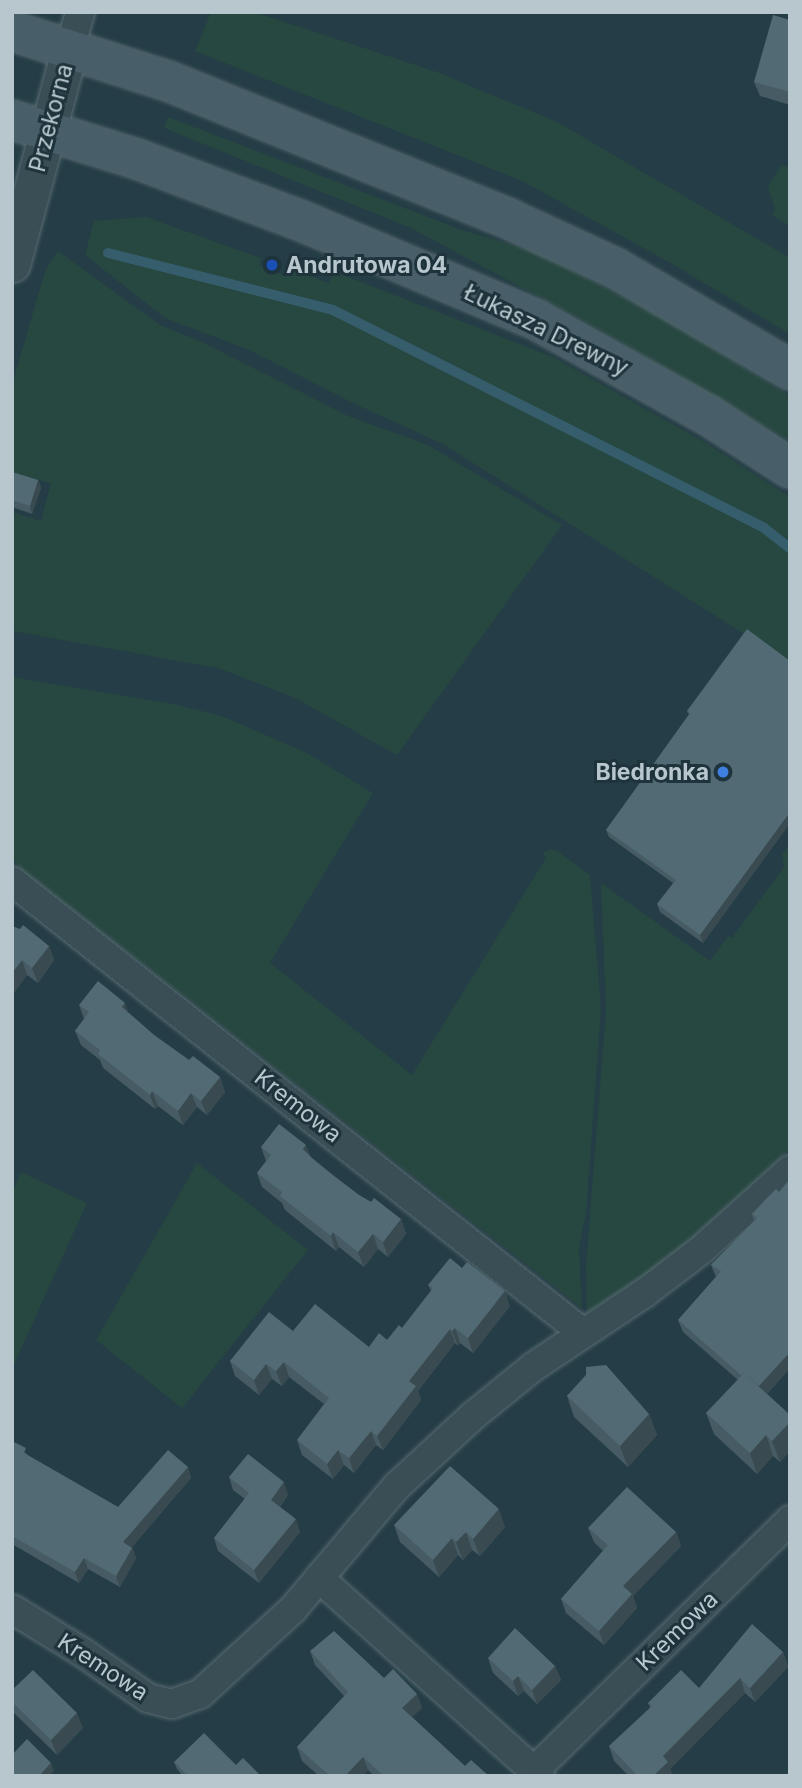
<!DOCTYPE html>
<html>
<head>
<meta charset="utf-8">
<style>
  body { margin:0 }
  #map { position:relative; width:802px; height:1788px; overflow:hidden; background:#253d46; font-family:Inter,sans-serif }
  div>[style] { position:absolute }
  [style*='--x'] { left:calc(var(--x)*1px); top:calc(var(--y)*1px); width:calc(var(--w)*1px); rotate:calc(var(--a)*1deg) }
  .green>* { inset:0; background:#274741 }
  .stream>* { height:10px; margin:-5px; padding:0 5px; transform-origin:5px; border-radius:5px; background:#365d6c }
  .roads { filter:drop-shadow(0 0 2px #586b72) drop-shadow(0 0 2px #586b72) }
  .minor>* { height:28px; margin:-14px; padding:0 14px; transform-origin:14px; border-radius:14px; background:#3a4e55 }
  .tertiary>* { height:35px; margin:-17.5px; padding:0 17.5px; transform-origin:17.5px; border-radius:17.5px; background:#3a4e55 }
  .secondary>* { height:38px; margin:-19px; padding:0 19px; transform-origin:19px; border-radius:19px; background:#485e69 }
  .wall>* { inset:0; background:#465b63 }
  .shaded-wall>* { inset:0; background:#394a50 }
  .building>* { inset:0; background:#516a73 }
  .dots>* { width:19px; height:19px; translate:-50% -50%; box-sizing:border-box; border:4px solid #1e333b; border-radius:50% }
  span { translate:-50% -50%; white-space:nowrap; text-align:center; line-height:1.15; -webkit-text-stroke:6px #1e333b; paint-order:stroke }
  .street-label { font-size:23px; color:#b8c7ce }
  .poi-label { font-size:23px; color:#b8c7ce; font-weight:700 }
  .left { translate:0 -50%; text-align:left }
  .right { translate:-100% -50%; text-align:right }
  .frame { position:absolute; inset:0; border:14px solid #b8c7ce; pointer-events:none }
</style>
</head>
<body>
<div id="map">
  <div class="green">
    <div style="clip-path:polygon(211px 12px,254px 12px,437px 72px,557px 122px,790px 258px,790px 334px,667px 261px,522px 181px,195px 51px)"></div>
    <div style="clip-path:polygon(168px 117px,459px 229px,538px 252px,674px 324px,790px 396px,790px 441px,598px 329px,413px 229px,164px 128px)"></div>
    <div style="clip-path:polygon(782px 164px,790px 169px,790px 226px,772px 215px,775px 210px,768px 186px)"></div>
    <div style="clip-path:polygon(146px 217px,261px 258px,259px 265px,282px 274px,285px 267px,329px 283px,333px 271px,553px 357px,706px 443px,790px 497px,790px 667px,749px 637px,443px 444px,355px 404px,249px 350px,165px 318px,85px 255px,94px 221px)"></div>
    <div style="clip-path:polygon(58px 251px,160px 325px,200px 341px,348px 416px,428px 445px,562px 525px,397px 755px,293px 697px,218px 668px,12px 631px,12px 512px,41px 521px,51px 483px,12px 473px,12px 385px,45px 271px)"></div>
    <div style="clip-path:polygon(12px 677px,174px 704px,222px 716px,305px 752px,373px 793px,270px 963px,412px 1075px,546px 858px,542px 853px,551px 849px,557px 851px,590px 875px,601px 1009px,586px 1214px,579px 1247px,582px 1308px,20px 868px,12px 858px)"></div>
    <div style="clip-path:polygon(790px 844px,790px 1149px,676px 1253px,587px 1315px,586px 1266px,606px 1011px,601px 883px,710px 961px,728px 936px,732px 938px,784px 867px,782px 855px)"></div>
    <div style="clip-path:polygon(197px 1163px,308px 1250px,182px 1408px,96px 1340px)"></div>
    <div style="clip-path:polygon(21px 1172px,87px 1203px,12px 1369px,12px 1194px)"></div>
  </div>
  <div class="stream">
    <div style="--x:108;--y:253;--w:232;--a:14.2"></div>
    <div style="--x:333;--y:310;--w:483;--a:26.8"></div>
    <div style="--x:764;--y:528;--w:33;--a:38"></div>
  </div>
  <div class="roads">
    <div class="minor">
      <div style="--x:70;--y:48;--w:37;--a:-74"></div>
      <div style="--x:12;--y:881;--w:728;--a:38.36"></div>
      <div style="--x:319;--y:1578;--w:297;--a:41.9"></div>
      <div style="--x:12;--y:1609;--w:82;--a:31.6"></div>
      <div style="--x:82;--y:1652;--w:80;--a:34.9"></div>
      <div style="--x:148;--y:1698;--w:25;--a:14"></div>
      <div style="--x:172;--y:1704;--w:30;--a:-20"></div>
      <div style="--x:200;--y:1694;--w:126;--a:-42.4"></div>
      <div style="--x:293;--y:1609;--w:161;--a:-49.8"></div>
      <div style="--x:397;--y:1486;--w:105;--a:-42.7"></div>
      <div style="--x:474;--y:1415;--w:76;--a:-39.1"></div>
      <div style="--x:533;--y:1367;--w:136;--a:-33.6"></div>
      <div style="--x:646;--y:1292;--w:69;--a:-37.4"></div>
      <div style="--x:701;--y:1250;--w:120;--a:-42"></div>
      <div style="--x:534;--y:1771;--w:359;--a:-44.4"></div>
    </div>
    <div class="tertiary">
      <div style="--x:12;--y:264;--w:224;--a:-75"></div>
    </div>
    <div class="secondary">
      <div style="--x:12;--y:31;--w:164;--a:17.8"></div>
      <div style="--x:168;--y:81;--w:368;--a:22"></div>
      <div style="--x:509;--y:219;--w:117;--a:24.8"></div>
      <div style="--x:615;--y:268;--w:203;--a:30.2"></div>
      <div style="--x:12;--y:120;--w:131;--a:17.3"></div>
      <div style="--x:137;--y:159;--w:171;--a:20.6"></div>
      <div style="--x:297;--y:219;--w:260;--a:22.8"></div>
      <div style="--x:537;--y:320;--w:196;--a:29.1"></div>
      <div style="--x:708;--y:415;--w:98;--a:32.9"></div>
    </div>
  </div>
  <div class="wall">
    <div style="clip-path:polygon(790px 20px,790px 105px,760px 96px,754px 82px)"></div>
    <div style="clip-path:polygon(12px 472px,38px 480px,41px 488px,32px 514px,12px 507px)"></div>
    <div style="clip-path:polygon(790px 661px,790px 823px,703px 943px,660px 912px,657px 904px,673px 883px,609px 837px,606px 830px,689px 715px,687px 711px)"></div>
    <div style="clip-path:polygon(12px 926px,49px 946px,54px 960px,38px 983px,27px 975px,13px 994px,12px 993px)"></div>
    <div style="clip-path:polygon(79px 1005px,129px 1013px,154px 1035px,189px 1060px,220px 1077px,225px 1092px,207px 1115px,197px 1107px,183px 1125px,158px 1106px,155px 1109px,103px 1068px,100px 1060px,81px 1045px,75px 1031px,84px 1019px)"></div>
    <div style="clip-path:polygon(261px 1147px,310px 1157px,359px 1195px,401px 1219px,406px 1234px,388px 1257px,378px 1249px,364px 1267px,339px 1247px,336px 1251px,285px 1210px,282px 1203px,262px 1187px,257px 1173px,266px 1161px)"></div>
    <div style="clip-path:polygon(790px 1179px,790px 1368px,767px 1394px,790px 1415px,790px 1451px,780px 1462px,773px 1456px,757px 1474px,714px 1434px,706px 1413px,738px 1380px,683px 1332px,678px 1320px,716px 1277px,711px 1265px,754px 1221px,752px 1214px,779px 1192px)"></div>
    <div style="clip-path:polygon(428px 1285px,510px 1306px,473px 1353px,460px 1343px,458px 1346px,455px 1343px,418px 1391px,421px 1400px,383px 1450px,376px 1445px,354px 1473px,344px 1465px,333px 1479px,302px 1455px,297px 1440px,324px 1404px,289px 1377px,282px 1386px,272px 1379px,259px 1395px,235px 1376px,230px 1361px,293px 1331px,369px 1347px,387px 1340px,402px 1328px,431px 1291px)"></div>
    <div style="clip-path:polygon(586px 1375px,649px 1414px,657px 1435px,628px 1467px,574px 1417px,567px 1396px)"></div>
    <div style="clip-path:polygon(12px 1441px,29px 1456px,118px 1507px,188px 1467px,191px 1478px,132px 1547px,136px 1558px,120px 1587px,88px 1569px,79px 1583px,12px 1544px)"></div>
    <div style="clip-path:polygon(229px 1477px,288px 1495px,280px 1507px,300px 1532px,259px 1583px,218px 1551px,214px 1538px,245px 1499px,233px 1490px)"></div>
    <div style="clip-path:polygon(394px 1525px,505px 1527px,480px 1556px,472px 1550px,463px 1560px,458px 1555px,439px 1577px,400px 1542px)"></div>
    <div style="clip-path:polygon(588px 1528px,676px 1532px,681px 1546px,633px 1596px,637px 1608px,604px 1645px,566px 1613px,561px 1599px,603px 1551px,594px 1542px)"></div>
    <div style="clip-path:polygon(310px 1651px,384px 1678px,417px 1694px,422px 1708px,412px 1717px,465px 1766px,489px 1776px,374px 1776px,368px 1770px,363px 1776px,319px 1776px,302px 1761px,297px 1747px,344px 1696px,315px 1665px)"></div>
    <div style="clip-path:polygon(783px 1652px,788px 1667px,755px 1702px,745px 1693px,670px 1769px,673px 1776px,629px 1776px,614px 1761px,609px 1746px,650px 1708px,648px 1703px,699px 1688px)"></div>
    <div style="clip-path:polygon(488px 1658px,555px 1666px,561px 1680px,537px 1704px,524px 1691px,518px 1696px,493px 1673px)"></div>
    <div style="clip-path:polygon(12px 1690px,83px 1728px,57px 1755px,12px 1711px)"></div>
    <div style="clip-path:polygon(174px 1762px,236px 1765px,261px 1776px,183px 1776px,177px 1769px)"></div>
  </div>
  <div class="shaded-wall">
    <div style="clip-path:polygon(38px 480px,41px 488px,32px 514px,30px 506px)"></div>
    <div style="clip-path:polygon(790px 812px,790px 823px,703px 943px,700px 935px)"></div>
    <div style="clip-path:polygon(49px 946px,54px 960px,38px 983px,32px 968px)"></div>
    <div style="clip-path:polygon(22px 960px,27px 975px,13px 994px,12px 991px,12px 973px)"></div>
    <div style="clip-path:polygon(125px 1003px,130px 1017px,122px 1007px)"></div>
    <div style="clip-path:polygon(220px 1077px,225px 1092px,207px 1115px,201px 1101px)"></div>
    <div style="clip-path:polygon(152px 1091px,158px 1106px,155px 1109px,150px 1095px)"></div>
    <div style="clip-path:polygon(191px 1093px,197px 1107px,183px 1125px,178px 1111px)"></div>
    <div style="clip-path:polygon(306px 1145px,312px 1160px,303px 1149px)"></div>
    <div style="clip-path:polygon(401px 1219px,406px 1234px,388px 1257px,383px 1242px)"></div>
    <div style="clip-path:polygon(333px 1232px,339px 1247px,336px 1251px,331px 1236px)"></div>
    <div style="clip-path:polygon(373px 1234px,378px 1249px,364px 1267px,358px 1252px)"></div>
    <div style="clip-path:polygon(505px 1291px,510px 1306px,473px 1353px,468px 1338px)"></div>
    <div style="clip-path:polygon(455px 1328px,460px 1343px,458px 1346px,452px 1331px)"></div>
    <div style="clip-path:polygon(450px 1329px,455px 1343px,418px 1391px,421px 1400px,383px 1450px,377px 1436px,409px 1381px)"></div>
    <div style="clip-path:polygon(790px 1352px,790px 1368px,761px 1400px,756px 1388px)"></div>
    <div style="clip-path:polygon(284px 1362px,289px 1377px,282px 1386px,276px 1371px)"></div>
    <div style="clip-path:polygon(266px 1364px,272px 1379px,259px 1395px,254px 1380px)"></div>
    <div style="clip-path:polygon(649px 1414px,657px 1435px,628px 1467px,620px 1446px)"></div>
    <div style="clip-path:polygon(790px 1422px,790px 1451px,780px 1462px,772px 1441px)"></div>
    <div style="clip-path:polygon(371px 1431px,376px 1445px,354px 1473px,349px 1458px)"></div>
    <div style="clip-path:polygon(766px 1435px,773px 1456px,757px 1474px,750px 1453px)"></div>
    <div style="clip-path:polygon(338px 1450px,344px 1465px,333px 1479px,327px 1464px)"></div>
    <div style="clip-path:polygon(188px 1467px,191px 1478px,127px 1553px,123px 1542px)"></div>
    <div style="clip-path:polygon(284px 1482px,288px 1495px,275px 1513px,271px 1500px)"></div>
    <div style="clip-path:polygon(499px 1509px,505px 1527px,480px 1556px,473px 1539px)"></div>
    <div style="clip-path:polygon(296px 1519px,300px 1532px,259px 1583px,254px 1570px)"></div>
    <div style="clip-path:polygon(466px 1532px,472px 1550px,463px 1560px,456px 1542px)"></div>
    <div style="clip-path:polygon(676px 1532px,681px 1546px,633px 1596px,637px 1608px,604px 1645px,599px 1631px,623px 1586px)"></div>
    <div style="clip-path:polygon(452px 1538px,458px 1555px,439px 1577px,433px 1560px)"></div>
    <div style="clip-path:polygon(132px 1548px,136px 1558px,120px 1587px,116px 1576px)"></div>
    <div style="clip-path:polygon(84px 1558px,88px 1569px,79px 1583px,75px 1572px)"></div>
    <div style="clip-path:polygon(783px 1652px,788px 1667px,755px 1702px,750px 1688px)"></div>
    <div style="clip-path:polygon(555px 1666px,561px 1680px,537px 1704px,532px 1690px)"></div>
    <div style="clip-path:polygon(518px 1676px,524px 1691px,518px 1696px,513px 1681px)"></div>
    <div style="clip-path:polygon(740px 1678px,745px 1693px,670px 1769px,673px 1776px,653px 1776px,663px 1756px)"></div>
    <div style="clip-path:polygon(417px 1694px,422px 1708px,407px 1722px,402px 1708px)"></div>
    <div style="clip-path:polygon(77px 1713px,83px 1728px,57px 1755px,51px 1740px)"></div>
    <div style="clip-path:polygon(363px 1757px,368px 1770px,363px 1776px,345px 1776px)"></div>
    <div style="clip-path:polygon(51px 1763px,54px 1771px,49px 1776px,39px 1776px)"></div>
  </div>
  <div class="building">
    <div style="clip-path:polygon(773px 15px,790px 20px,790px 92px,754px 82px)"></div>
    <div style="clip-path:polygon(12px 472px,38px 480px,30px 506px,12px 500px)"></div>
    <div style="clip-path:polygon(747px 629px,790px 661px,790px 812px,700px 935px,657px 904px,676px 880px,606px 830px,690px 713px,687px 711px)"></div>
    <div style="clip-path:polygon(23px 925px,49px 946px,32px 968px,22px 960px,12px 973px,12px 926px,20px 929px)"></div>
    <div style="clip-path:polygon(98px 981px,125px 1003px,122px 1007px,154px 1035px,189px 1060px,193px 1056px,220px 1077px,201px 1101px,191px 1093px,178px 1111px,152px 1091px,150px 1095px,98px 1054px,100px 1050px,75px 1031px,89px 1012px,79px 1005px)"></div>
    <div style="clip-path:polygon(279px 1124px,306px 1145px,303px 1149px,312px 1158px,335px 1177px,359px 1195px,371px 1202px,374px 1198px,401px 1219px,383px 1242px,373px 1234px,358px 1252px,333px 1232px,331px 1236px,280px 1196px,282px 1192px,257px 1173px,271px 1155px,261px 1147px)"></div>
    <div style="clip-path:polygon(790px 1179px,790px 1352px,759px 1386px,744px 1373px,742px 1376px,678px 1320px,721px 1271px,711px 1265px,757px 1218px,752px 1214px,767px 1198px,776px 1189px,779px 1192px)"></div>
    <div style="clip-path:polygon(450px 1258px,462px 1268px,467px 1262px,505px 1291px,468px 1338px,455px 1328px,452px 1331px,450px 1329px,409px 1381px,416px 1386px,377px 1436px,371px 1431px,349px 1458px,338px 1450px,327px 1464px,297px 1440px,329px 1398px,284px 1362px,276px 1371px,266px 1364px,254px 1380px,230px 1361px,269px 1312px,293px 1331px,315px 1304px,369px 1347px,379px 1333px,387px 1340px,399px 1325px,402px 1328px,433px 1288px,428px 1285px)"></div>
    <div style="clip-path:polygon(606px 1365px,649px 1414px,620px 1446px,567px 1396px,586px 1375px,586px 1367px)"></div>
    <div style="clip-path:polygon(744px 1373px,790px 1415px,790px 1422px,772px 1441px,766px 1435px,750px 1453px,706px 1413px)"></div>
    <div style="clip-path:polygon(12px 1441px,26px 1448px,24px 1453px,118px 1507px,168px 1450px,188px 1467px,123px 1542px,132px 1548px,116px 1576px,84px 1558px,75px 1572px,12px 1536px)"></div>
    <div style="clip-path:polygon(248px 1454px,284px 1482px,271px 1500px,296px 1519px,254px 1570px,214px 1538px,249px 1493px,229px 1477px)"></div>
    <div style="clip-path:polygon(450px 1466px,499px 1509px,473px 1539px,466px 1532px,456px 1542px,452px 1538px,433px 1560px,394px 1525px)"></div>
    <div style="clip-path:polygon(627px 1487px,676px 1532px,623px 1586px,632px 1594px,599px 1631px,561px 1599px,608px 1545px,588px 1528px)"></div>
    <div style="clip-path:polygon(752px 1624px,783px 1652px,750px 1688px,740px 1678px,663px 1756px,668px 1762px,653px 1776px,638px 1776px,609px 1746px,652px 1706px,648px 1703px,681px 1670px,699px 1688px)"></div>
    <div style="clip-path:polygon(515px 1628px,555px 1666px,532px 1690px,518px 1676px,513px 1681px,488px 1658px)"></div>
    <div style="clip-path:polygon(334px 1631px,384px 1678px,393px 1669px,417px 1694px,402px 1708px,465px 1766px,471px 1760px,489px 1776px,384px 1776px,363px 1757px,345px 1776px,330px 1776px,297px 1747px,348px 1692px,310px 1651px)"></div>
    <div style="clip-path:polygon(33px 1670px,77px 1713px,51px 1740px,12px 1702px,12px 1690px)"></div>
    <div style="clip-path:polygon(204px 1733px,236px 1765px,243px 1758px,261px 1776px,188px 1776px,174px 1762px)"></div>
    <div style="clip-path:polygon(27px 1739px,51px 1763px,39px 1776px,12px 1776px,12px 1755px)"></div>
  </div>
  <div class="dots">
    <div style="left:272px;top:265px;background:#1a4fb4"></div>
    <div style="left:723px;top:772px;background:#3f7fe0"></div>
  </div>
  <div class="street-label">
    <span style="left:51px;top:118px;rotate:-75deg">Przekorna</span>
    <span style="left:546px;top:330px;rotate:26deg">Łukasza Drewny</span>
    <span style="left:298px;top:1106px;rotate:38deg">Kremowa</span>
    <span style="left:677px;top:1631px;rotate:-44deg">Kremowa</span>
    <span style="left:103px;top:1667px;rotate:33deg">Kremowa</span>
  </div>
  <div class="poi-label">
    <span class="left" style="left:286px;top:265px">Andrutowa 04</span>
    <span class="right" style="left:709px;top:772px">Biedronka</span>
  </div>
  <div class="frame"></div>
</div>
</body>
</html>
